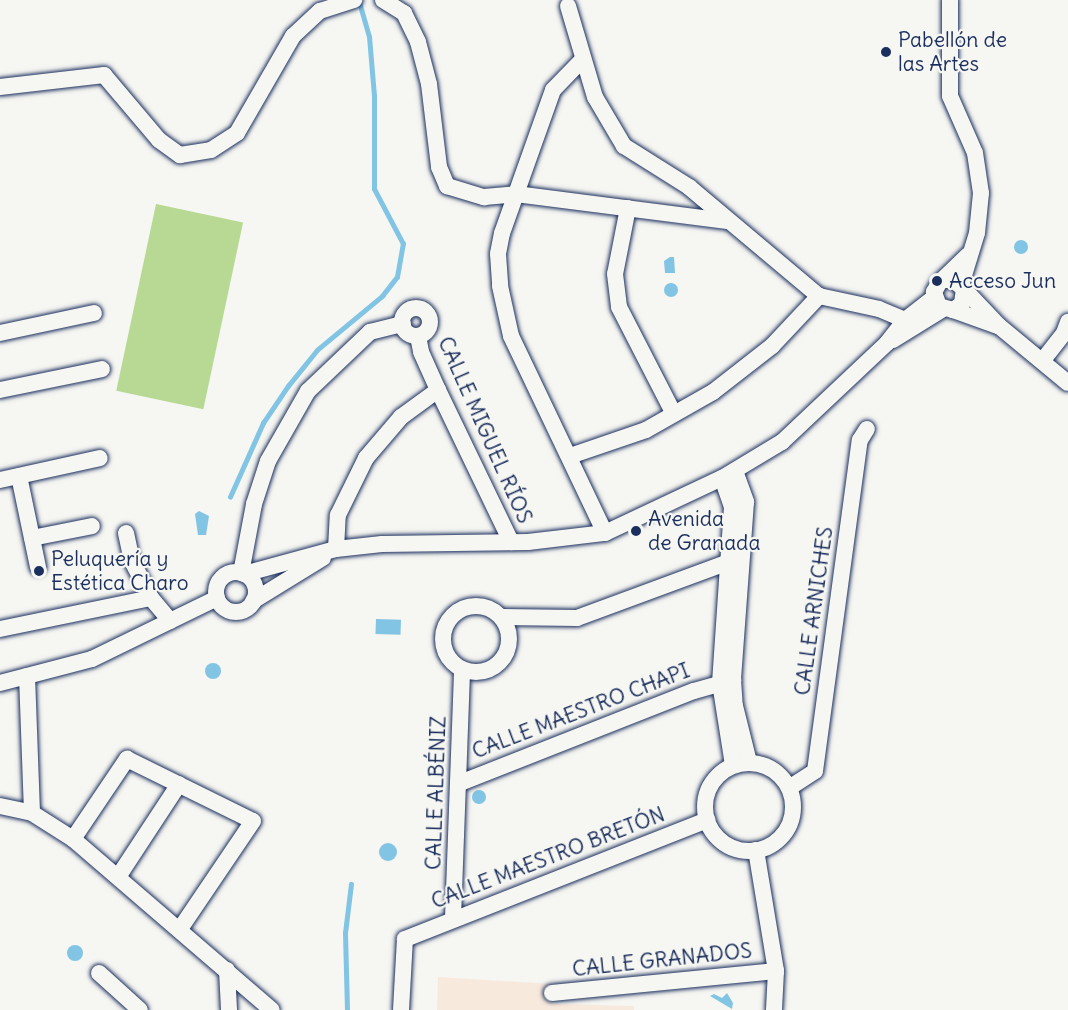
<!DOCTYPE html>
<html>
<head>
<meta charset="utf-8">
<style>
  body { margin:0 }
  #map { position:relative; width:1068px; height:1010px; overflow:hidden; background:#f6f6f2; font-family:Delius,sans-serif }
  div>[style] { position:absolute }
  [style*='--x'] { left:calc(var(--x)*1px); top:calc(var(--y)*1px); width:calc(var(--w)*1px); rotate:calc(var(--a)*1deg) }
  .built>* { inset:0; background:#f8e9dd }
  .green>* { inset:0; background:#b7d993; transform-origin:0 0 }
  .water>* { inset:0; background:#82c4e3; transform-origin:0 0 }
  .round { border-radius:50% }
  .stream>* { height:4.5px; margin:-2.25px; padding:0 2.25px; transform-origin:2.25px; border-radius:2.25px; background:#82c4e3 }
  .roads { filter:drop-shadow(0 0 2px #1b2f5e) drop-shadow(0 0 2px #1b2f5e) }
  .minor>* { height:16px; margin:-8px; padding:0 8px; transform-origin:8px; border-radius:8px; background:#f6f6f2 }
  .minor>.ring { margin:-8px; padding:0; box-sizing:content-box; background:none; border:16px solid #f6f6f2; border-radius:50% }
  .dots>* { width:16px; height:16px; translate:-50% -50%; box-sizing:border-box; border:3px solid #f6f6f2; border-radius:50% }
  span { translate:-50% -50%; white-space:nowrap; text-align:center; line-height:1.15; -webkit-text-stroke:4.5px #f6f6f2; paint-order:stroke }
  .poi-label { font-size:21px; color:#1b2f5e }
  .left { translate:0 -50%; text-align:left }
  .street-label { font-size:21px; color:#1b2f5e }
</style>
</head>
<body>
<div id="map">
  <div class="built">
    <div style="clip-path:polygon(438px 977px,553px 984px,553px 1004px,634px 1006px,634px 1010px,437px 1010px)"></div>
  </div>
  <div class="green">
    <div style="left:156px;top:204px;width:89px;height:191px;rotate:12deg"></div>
  </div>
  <div class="water">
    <div class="round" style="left:1014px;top:240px;width:14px;height:14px"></div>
    <div style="clip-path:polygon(670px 257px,674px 257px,675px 273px,665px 273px,664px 261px)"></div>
    <div class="round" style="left:664px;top:283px;width:14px;height:14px"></div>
    <div style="clip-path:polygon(199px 511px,209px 516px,206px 535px,198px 535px,195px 514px)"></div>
    <div style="left:376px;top:619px;width:25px;height:15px;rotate:2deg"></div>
    <div class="round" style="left:205px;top:663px;width:16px;height:16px"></div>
    <div class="round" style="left:472px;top:790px;width:14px;height:14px"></div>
    <div class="round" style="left:379px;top:843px;width:18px;height:18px"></div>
    <div class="round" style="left:67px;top:945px;width:16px;height:16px"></div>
    <div style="clip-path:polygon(727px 993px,733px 1003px,732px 1009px,710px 996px,714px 994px,722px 998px)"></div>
  </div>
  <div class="stream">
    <div style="--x:230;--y:497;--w:81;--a:-66"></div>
    <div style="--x:263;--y:423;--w:45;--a:-56"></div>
    <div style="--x:288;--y:386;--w:46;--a:-51.1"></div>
    <div style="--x:317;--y:350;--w:85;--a:-39.7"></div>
    <div style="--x:382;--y:296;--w:24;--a:-52"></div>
    <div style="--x:397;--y:277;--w:34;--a:-80"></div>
    <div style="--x:403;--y:244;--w:62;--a:-117.8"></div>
    <div style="--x:374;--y:189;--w:93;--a:-90"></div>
    <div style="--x:374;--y:96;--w:59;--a:-94.8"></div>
    <div style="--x:369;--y:37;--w:35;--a:-106"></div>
    <div style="--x:347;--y:1010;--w:77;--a:-91.5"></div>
    <div style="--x:345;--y:933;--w:49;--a:-83"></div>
  </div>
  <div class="roads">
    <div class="minor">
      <div style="--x:383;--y:0;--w:25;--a:32"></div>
      <div style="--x:404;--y:13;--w:32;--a:64"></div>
      <div style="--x:418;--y:42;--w:43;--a:75.3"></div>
      <div style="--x:429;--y:84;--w:84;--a:83.1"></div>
      <div style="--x:439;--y:167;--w:21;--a:67"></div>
      <div style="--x:447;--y:186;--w:39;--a:17"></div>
      <div style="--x:484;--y:197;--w:32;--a:-5"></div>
      <div style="--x:516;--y:194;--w:213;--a:7.3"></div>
      <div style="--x:950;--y:0;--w:96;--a:90"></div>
      <div style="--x:950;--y:96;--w:62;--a:66.3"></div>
      <div style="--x:975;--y:153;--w:40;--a:81.5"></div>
      <div style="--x:981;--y:193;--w:40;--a:95.7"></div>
      <div style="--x:977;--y:233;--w:54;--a:107.1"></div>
      <div style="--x:568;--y:6;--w:95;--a:73.5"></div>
      <div style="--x:595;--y:97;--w:57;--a:59.4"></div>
      <div style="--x:624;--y:146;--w:77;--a:32.2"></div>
      <div style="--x:689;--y:187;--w:170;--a:40"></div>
      <div style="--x:819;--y:296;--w:61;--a:12.2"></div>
      <div style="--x:879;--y:309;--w:28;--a:23"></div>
      <div style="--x:583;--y:59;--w:43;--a:134.1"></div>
      <div style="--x:553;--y:90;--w:152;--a:109.6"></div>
      <div style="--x:502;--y:233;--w:21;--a:101"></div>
      <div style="--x:498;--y:254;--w:32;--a:86"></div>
      <div style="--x:500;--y:286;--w:51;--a:77.6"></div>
      <div style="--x:511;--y:336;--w:218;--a:64.5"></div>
      <div style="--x:0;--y:87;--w:105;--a:-6.6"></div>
      <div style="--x:104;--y:75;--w:85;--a:49.8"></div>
      <div style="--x:159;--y:140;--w:26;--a:36"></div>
      <div style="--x:180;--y:155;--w:31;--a:-9"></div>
      <div style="--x:211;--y:150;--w:31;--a:-33"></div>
      <div style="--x:237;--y:133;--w:112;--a:-60"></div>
      <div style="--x:293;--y:36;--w:37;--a:-43"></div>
      <div style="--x:320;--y:11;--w:36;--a:-18"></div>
      <div style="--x:628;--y:208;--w:67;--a:101.1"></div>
      <div style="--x:615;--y:274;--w:33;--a:83"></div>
      <div style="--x:619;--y:307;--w:120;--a:62.8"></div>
      <div style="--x:943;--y:280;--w:10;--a:0"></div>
      <div style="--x:953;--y:280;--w:14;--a:39"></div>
      <div style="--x:964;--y:289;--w:15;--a:98"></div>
      <div style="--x:962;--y:304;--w:11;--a:146"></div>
      <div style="--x:953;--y:310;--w:15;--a:-164"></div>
      <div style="--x:939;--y:306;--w:15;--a:-110"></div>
      <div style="--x:934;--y:292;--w:10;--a:-61"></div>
      <div style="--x:939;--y:283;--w:40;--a:-44"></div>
      <div style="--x:964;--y:289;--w:51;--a:46.6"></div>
      <div style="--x:999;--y:326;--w:89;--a:39.6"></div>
      <div class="ring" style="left:402px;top:308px;width:12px;height:12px"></div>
      <div style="--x:953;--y:310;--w:48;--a:19.6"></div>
      <div style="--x:0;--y:333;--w:96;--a:-12"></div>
      <div style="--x:418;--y:336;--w:16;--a:79"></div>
      <div style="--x:421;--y:352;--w:42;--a:65.9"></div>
      <div style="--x:438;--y:390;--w:169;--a:64.3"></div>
      <div style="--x:893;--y:340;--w:59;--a:-31.8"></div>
      <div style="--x:1043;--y:360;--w:34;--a:-52"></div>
      <div style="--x:1064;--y:333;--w:12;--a:-70"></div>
      <div style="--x:0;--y:390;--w:104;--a:-11.6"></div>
      <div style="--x:570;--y:456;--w:80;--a:-18.9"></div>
      <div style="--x:646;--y:430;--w:77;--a:-29.6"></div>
      <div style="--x:713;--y:392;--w:75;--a:-37.9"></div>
      <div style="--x:772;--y:346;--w:69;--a:-46.8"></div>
      <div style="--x:735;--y:471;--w:33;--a:70"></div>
      <div style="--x:746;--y:502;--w:178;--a:94.2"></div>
      <div style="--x:733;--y:680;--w:26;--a:86"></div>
      <div style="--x:735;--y:706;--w:58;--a:76"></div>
      <div style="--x:19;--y:476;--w:93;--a:78.2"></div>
      <div style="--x:722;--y:478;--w:31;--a:71"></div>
      <div style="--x:732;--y:507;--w:176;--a:93.9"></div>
      <div style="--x:720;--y:683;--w:83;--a:81"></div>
      <div style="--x:0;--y:480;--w:102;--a:-12.4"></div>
      <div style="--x:126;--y:533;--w:29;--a:78"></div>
      <div style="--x:132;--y:561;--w:42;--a:62.8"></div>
      <div style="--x:151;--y:598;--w:30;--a:50"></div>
      <div style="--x:32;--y:538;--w:61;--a:-11.3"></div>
      <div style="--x:336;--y:549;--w:34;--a:-87"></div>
      <div style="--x:338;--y:515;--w:64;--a:-63.8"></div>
      <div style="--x:366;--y:458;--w:54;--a:-49.5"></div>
      <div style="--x:401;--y:417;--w:46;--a:-36.1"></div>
      <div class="ring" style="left:216px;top:572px;width:24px;height:24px"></div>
      <div style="--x:241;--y:573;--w:70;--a:-79.3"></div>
      <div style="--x:254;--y:504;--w:45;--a:-72"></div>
      <div style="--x:268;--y:461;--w:81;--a:-60.3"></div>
      <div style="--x:308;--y:391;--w:86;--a:-43.6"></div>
      <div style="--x:370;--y:332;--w:34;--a:-14"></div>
      <div style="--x:244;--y:574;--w:95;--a:-15.2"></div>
      <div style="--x:336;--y:549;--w:46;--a:-6.2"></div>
      <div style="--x:382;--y:544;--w:146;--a:-0.8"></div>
      <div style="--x:528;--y:542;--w:78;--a:-6.7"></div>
      <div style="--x:605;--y:533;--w:129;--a:-25.2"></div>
      <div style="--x:722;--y:478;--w:70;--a:-31"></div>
      <div style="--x:782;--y:442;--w:144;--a:-43.3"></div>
      <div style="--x:887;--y:343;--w:29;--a:-52"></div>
      <div style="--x:905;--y:320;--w:37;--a:-38"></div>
      <div style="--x:253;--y:601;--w:82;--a:-31.6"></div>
      <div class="ring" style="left:443px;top:606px;width:50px;height:50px"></div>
      <div style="--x:502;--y:617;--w:75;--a:0.8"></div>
      <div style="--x:577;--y:618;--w:161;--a:-20.3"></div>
      <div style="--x:728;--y:562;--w:9;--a:0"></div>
      <div style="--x:0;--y:629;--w:154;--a:-11.6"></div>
      <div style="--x:27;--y:676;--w:137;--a:87.9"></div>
      <div style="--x:0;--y:683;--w:95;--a:-14.6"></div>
      <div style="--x:92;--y:659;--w:139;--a:-26"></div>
      <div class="ring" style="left:705px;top:763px;width:72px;height:72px"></div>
      <div style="--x:460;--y:783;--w:251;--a:-21.5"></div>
      <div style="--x:694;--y:691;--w:41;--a:-15.8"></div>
      <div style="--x:789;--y:788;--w:31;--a:-33"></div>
      <div style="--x:815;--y:771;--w:334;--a:-82.3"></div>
      <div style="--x:860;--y:440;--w:13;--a:-58"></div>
      <div style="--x:0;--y:806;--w:33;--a:12"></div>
      <div style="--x:32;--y:813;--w:49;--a:32.4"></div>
      <div style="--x:73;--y:839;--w:262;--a:40.7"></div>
      <div style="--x:73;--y:839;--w:97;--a:-56"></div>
      <div style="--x:127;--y:759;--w:140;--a:26.2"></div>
      <div style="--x:253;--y:821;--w:130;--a:124.1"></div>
      <div style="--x:756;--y:850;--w:123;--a:80.6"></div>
      <div style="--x:776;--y:971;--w:39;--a:93"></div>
      <div style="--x:118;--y:877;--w:111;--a:-56.7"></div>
      <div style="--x:453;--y:918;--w:249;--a:-87.9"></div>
      <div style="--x:227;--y:970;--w:40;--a:87.1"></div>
      <div style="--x:99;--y:973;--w:55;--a:42.1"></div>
      <div style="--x:552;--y:993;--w:225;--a:-5.6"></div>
      <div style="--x:401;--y:1010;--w:71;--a:-86.8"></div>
      <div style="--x:405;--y:939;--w:325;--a:-21.5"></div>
    </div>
  </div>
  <div class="dots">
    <div style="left:886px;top:52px;background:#1b2f5e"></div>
    <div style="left:937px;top:281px;background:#1b2f5e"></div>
    <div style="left:636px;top:531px;background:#1b2f5e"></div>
    <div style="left:39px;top:571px;background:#1b2f5e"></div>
  </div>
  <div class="poi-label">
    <span class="left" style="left:898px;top:52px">Pabellón de<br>las Artes</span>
    <span class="left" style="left:949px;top:281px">Acceso Jun</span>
    <span class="left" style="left:648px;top:531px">Avenida<br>de Granada</span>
    <span class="left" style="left:51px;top:571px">Peluquería y<br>Estética Charo</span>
  </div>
  <div class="street-label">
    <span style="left:485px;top:430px;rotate:66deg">CALLE MIGUEL RÍOS</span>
    <span style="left:814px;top:611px;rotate:-82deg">CALLE ARNICHES</span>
    <span style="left:581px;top:711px;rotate:-21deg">CALLE MAESTRO CHAPI</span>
    <span style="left:436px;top:793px;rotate:-88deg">CALLE ALBÉNIZ</span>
    <span style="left:548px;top:858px;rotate:-21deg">CALLE MAESTRO BRETÓN</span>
    <span style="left:662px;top:960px;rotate:-6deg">CALLE GRANADOS</span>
  </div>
</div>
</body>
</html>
